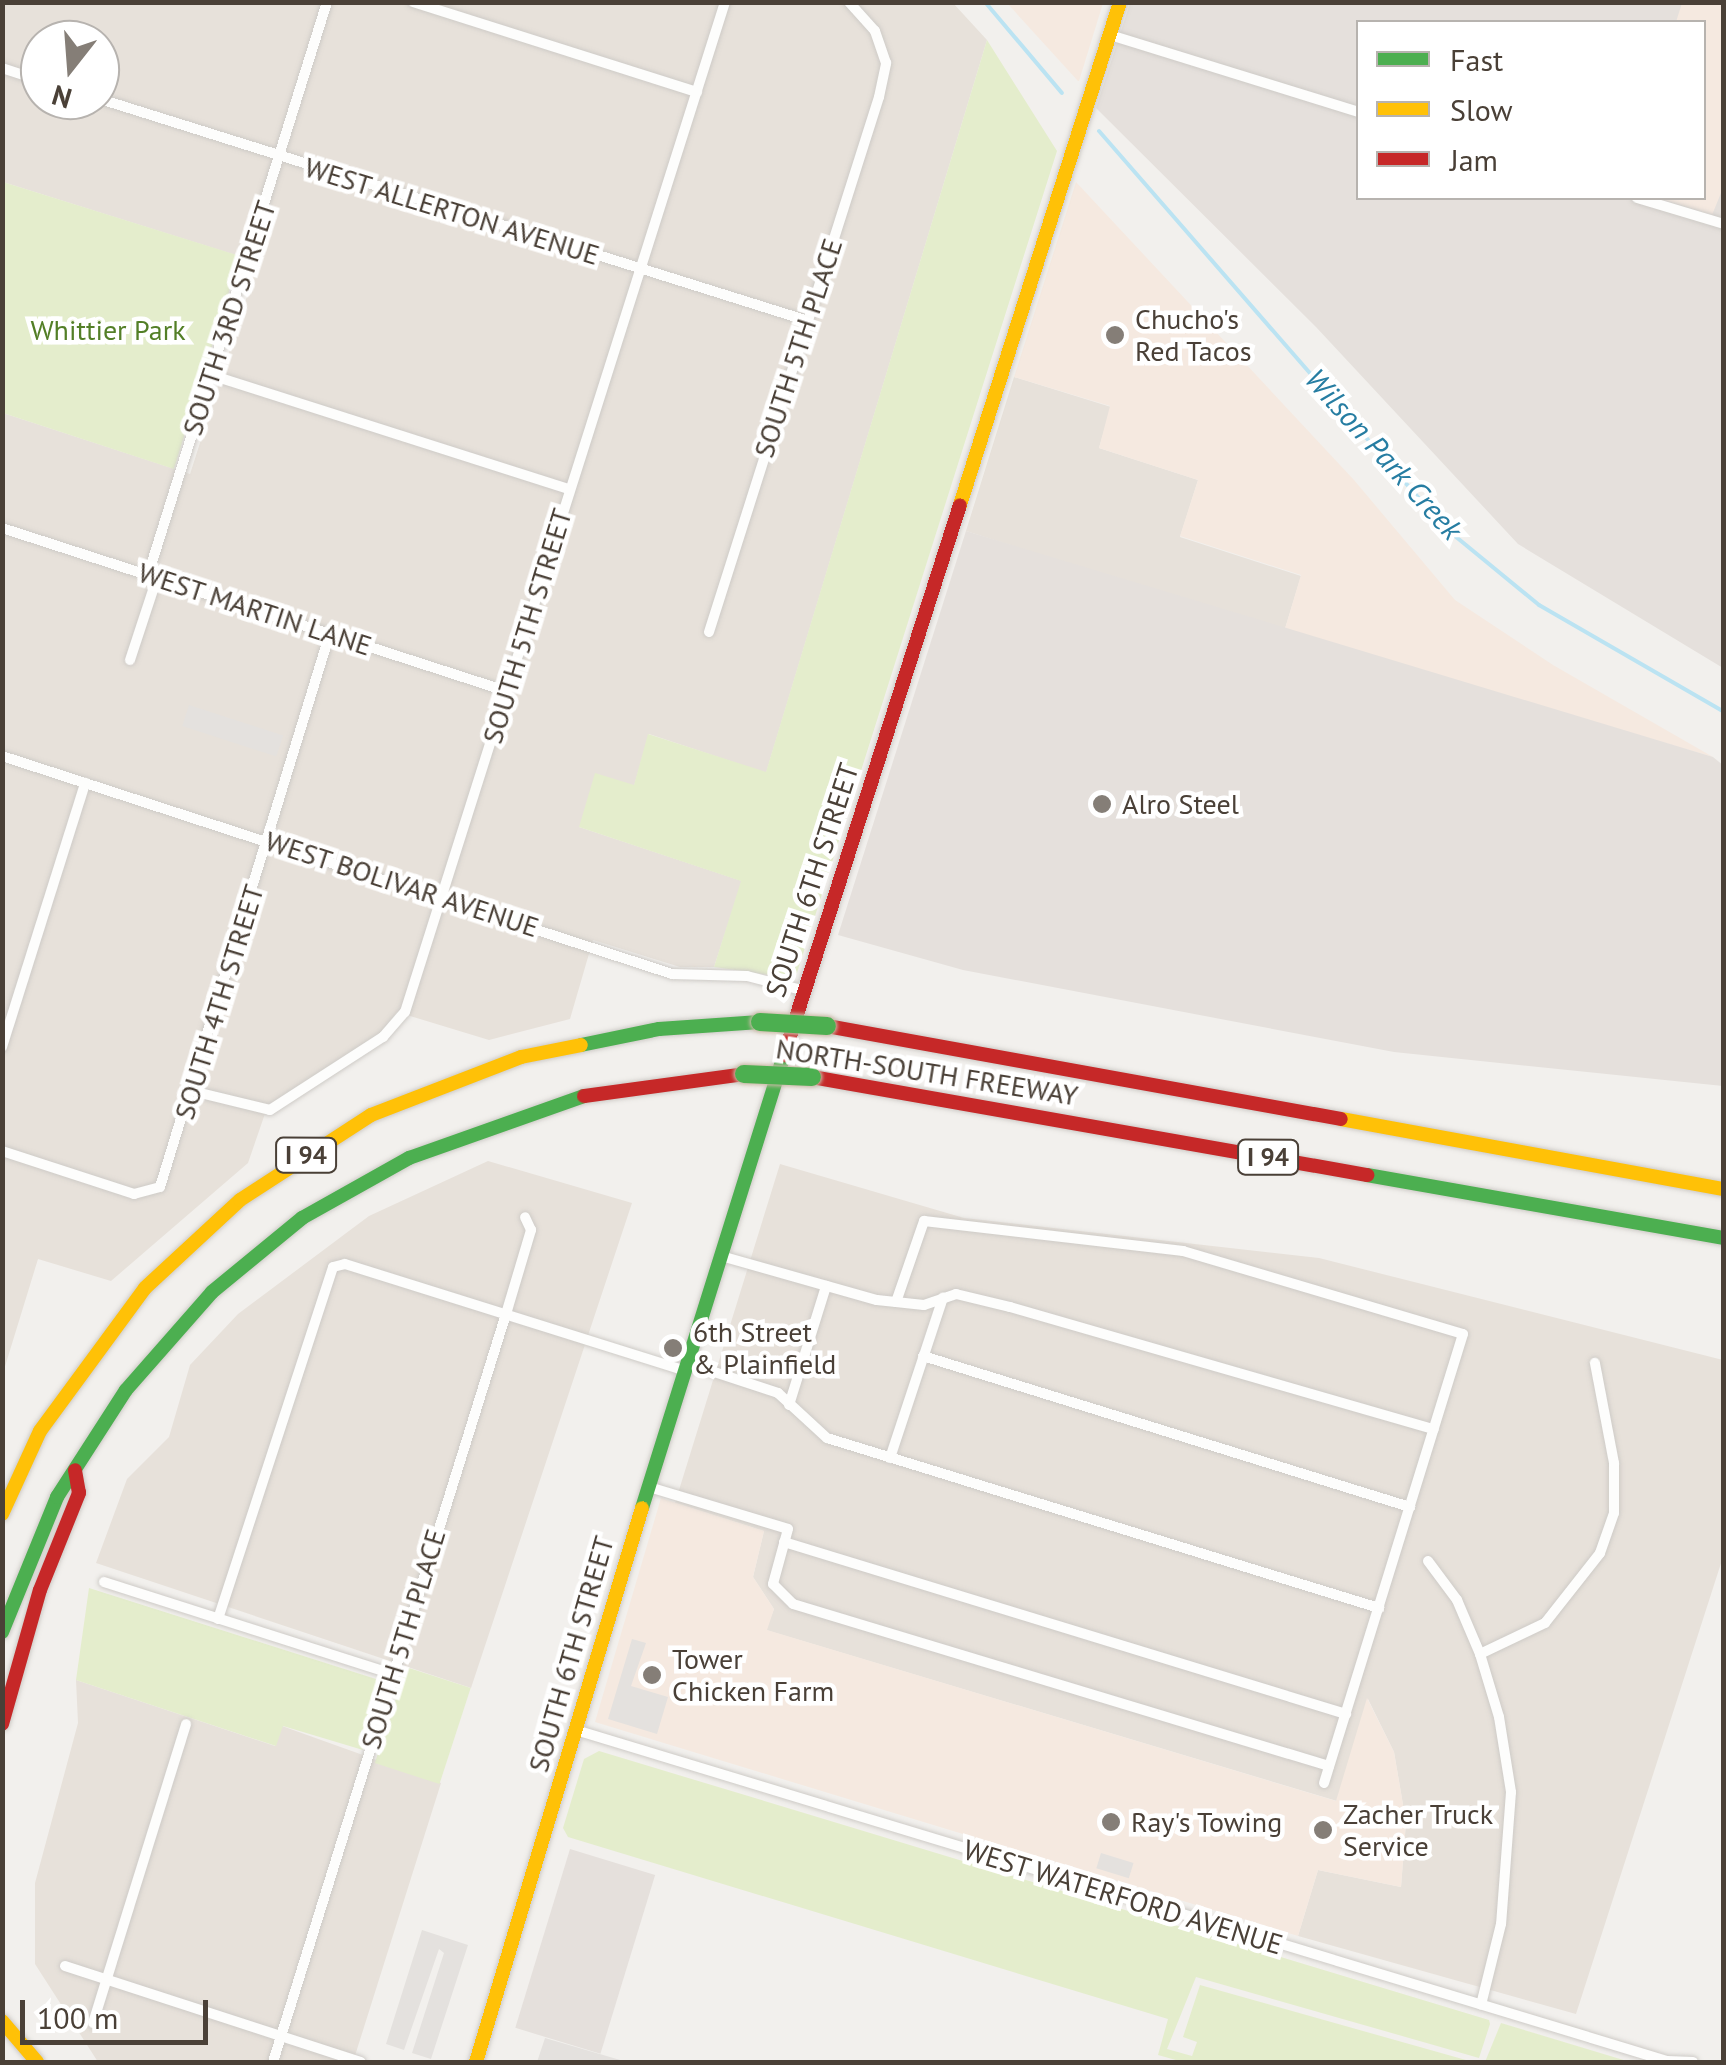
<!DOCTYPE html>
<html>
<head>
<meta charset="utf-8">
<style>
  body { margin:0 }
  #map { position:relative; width:1726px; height:2065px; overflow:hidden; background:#f2f0ed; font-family:"PT Sans",sans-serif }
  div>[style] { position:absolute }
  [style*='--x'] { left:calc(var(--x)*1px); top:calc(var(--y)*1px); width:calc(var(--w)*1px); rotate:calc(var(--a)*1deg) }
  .residential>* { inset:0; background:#e7e1da }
  .commercial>* { inset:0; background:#f5e9e0 }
  .industrial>* { inset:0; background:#e5e0dc; transform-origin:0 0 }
  .green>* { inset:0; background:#e4edcc; transform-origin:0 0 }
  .parking>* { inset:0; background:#e4e1de; transform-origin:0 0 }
  .stream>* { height:4px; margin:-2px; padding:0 2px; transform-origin:2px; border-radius:2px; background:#bbe3f2 }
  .roads { filter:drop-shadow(0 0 2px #cecbc7) drop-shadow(0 0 2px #cecbc7) }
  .street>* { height:10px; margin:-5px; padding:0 5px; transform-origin:5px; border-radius:5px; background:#fdfdfc }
  .fast>* { height:14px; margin:-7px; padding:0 7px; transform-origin:7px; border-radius:7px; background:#4caf50 }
  .slow>* { height:14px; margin:-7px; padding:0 7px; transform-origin:7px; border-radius:7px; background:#ffc107 }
  .jam>* { height:14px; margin:-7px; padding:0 7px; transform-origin:7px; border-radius:7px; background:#c62828 }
  .bridges { filter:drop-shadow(0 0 2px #cbbaa7) drop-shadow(0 0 2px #cbbaa7) }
  .fast-bridge>* { height:18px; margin:-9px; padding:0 9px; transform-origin:9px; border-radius:9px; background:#4caf50 }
  .dots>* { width:28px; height:28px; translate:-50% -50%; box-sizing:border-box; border:5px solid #fff; border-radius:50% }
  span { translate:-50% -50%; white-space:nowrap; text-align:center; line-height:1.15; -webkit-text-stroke:9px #fff; paint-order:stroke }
  .shield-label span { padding:2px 8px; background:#fff; border:2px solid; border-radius:8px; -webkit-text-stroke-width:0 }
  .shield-label { font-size:25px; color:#4a4037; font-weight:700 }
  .street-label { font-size:28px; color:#4a4037 }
  .poi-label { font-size:28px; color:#4a4037 }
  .left { translate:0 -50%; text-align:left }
  .park-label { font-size:28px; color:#537f27 }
  .water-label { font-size:30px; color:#267da2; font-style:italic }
  .frame { position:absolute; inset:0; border:5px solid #4a4037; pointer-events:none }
  .legend { position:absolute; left:1356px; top:20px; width:350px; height:180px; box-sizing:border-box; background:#fff; border:2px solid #b7b3af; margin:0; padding:12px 18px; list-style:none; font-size:30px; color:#4a4037 }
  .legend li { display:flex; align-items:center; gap:20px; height:50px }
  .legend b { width:50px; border:2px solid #b7b3af }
  .north { position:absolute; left:20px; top:20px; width:100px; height:100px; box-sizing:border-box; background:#fff; border:2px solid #b7b3af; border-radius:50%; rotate:197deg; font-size:28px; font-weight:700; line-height:40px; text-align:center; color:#4a4037 }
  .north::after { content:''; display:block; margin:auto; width:35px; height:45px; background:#857e77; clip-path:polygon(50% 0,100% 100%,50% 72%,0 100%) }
  .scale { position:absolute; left:20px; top:2000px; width:188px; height:45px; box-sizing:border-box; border:5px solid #4a4037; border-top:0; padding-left:12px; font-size:30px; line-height:35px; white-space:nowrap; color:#4a4037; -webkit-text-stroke:8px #fff; paint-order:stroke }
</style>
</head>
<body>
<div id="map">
  <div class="residential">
    <div style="clip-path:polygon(evenodd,3px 3px,953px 3px,987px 40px,766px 773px,649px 734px,634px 786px,579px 827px,742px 881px,714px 967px,680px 967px,593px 940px,570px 1019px,489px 1040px,397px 1012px,381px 1032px,268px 1105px,248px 1163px,111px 1281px,38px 1259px,3px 1373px,3px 413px,190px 474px,258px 262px,3px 182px,3px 3px,40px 40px,100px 40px,100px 100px,40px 100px,40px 40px)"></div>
    <div style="clip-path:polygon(1014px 377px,1111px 407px,1099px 448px,1198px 480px,1180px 537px,1301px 576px,1284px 632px,966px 531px)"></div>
    <div style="clip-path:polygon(488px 1161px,632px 1203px,471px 1688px,96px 1563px,127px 1479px,169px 1437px,190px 1365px,238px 1314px,369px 1216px)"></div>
    <div style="clip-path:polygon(780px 1164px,964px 1218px,1319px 1258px,1723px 1360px,1723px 1557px,1576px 2014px,1298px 1936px,1318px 1870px,1401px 1887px,1406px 1822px,1394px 1752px,1368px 1699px,1337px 1801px,766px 1630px,774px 1609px,753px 1577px,764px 1531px,675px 1503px)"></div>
    <div style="clip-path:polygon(76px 1680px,275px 1746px,282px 1726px,441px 1783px,353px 2062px,98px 2062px,35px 1964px,35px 1883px,78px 1723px)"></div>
  </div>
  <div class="commercial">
    <div style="clip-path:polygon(1007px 3px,1103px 3px,1079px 81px,1078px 81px)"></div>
    <div style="clip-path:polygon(1682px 3px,1723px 3px,1724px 188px,1713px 215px,1657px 198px,1704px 198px,1704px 22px,1675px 22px)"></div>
    <div style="clip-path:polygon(1076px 182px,1354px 480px,1455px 600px,1553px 665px,1713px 757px,1284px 632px,1301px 575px,1180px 536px,1198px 480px,1099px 448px,1110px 406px,1014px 377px)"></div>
    <div style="clip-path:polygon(661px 1498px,764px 1531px,753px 1577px,774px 1609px,767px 1630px,1336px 1801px,1367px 1698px,1394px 1752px,1406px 1822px,1401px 1887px,1318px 1870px,1298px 1936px,595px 1722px)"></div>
  </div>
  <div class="industrial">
    <div style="clip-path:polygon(1130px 3px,1682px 3px,1676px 22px,1358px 22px,1358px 198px,1657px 198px,1712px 215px,1723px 188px,1723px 668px,1518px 544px,1316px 327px,1096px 108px)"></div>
    <div style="clip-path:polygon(966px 531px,1713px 757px,1724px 766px,1723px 1086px,1394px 1052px,963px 970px,838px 935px)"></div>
    <div style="left:570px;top:1849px;width:89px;height:187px;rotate:17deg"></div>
  </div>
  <div class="green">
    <div style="clip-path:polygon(987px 40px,1057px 151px,797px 973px,789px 978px,714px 967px,741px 881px,579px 827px,595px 773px,634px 785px,648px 734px,766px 772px)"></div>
    <div style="clip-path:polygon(3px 182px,240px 256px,174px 469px,3px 413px)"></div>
    <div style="clip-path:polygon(89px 1588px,376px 1679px,380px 1691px,363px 1750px,283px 1726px,276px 1746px,76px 1680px)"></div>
    <div style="left:406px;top:1667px;width:68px;height:101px;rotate:18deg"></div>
    <div style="clip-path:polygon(599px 1751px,1489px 2020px,1490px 2024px,1479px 2058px,1196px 1977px,1167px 2049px,1192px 2056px,1197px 2042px,1183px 2037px,1200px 1985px,1473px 2062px,1183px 2062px,1158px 2055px,1168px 2019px,568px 1837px,563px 1828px,584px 1759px)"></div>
    <div style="clip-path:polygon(1501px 2023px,1630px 2062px,1485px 2062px)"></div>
  </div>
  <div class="parking">
    <div style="left:189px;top:705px;width:99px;height:22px;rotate:18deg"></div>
    <div style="clip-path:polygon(632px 1639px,646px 1643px,631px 1686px,668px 1697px,657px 1734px,608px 1719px)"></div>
    <div style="left:1101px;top:1853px;width:34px;height:16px;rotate:17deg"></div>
    <div style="clip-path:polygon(422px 1930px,468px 1945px,431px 2059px,412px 2053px,444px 1953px,439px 1949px,404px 2050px,386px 2044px)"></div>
    <div style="clip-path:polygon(545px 2038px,627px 2062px,537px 2062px)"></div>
  </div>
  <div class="stream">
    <div style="--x:985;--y:2;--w:119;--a:49.8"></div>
    <div style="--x:1099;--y:131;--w:525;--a:48.94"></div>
    <div style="--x:1444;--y:527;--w:123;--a:39.4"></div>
    <div style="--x:1539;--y:605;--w:214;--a:30"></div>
  </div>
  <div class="roads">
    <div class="street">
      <div style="--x:413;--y:2;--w:298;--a:17.6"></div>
      <div style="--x:1110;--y:35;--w:260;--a:17.2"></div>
      <div style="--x:2;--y:68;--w:40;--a:18"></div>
      <div style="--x:100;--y:99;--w:739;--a:17.4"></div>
      <div style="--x:1637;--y:198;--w:91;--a:16.6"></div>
      <div style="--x:211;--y:375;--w:376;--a:17.7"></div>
      <div style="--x:2;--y:528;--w:530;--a:17.92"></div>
      <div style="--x:148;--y:575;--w:600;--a:-72.65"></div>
      <div style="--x:709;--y:632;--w:561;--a:-72.37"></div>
      <div style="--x:879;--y:97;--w:35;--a:-78"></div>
      <div style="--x:886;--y:63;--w:34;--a:-109"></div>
      <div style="--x:875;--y:31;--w:39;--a:-132"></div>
      <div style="--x:130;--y:660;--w:86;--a:-71.8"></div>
      <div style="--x:2;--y:756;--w:705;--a:18.02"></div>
      <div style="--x:672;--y:974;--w:75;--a:1.5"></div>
      <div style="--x:747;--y:976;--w:61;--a:14.3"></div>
      <div style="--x:2;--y:1047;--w:277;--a:-72.5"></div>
      <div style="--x:192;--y:1091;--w:80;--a:13.7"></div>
      <div style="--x:270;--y:1110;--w:135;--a:-32.9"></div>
      <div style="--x:383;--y:1037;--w:33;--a:-49"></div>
      <div style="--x:405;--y:1012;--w:1059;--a:-72.42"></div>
      <div style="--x:2;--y:1151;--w:139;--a:18"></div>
      <div style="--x:134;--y:1194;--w:27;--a:-15"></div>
      <div style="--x:160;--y:1187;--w:579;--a:-72.94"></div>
      <div style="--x:721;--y:1256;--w:162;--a:15.8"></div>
      <div style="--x:877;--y:1300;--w:47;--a:6.1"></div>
      <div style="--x:924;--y:1305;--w:34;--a:-19"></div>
      <div style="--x:956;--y:1294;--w:56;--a:13.5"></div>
      <div style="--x:1010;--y:1307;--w:441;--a:16.1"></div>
      <div style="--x:896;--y:1302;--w:86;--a:-70.9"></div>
      <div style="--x:924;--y:1221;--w:261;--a:6.6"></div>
      <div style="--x:1183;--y:1251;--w:292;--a:16.5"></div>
      <div style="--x:1463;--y:1334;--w:470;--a:107.2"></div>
      <div style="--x:923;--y:1356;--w:510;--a:17.23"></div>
      <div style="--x:687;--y:1363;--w:96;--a:18.2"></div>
      <div style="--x:778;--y:1393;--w:67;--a:42.6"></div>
      <div style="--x:827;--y:1438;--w:578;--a:17.12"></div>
      <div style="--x:789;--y:1405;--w:125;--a:-72.7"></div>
      <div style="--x:890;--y:1458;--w:169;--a:-71.7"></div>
      <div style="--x:649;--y:1487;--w:145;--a:16.8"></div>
      <div style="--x:788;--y:1529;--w:57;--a:105.3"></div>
      <div style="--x:773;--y:1584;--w:28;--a:45"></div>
      <div style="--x:793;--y:1604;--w:560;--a:16.82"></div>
      <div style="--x:784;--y:1542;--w:588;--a:17.02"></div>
      <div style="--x:1428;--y:1561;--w:49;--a:53.4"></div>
      <div style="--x:1457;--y:1600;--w:59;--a:66.9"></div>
      <div style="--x:1480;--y:1654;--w:66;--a:73.2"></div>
      <div style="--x:1499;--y:1717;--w:76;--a:80.9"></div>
      <div style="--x:1511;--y:1792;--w:132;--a:94.3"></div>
      <div style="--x:1501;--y:1924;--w:83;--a:103.9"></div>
      <div style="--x:104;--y:1582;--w:302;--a:17.7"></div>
      <div style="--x:218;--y:1619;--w:370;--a:-71.9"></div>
      <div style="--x:333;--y:1267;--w:12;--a:-14"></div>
      <div style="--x:345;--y:1264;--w:355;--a:17.4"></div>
      <div style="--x:1480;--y:1654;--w:72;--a:-25.5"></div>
      <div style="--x:1545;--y:1623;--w:89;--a:-51.8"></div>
      <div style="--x:1600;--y:1553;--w:42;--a:-70.7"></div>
      <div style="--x:1614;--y:1513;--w:50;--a:-90"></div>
      <div style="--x:1614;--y:1463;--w:102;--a:-100.8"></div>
      <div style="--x:579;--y:1731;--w:1137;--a:16.87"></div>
      <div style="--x:1667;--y:2061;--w:26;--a:2"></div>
      <div style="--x:65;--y:1966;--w:311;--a:18"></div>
      <div style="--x:93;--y:2023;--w:313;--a:-72.7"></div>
      <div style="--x:273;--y:2062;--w:783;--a:-72.7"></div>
      <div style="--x:506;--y:1314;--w:88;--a:-73.4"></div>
      <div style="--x:531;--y:1230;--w:14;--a:-115"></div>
    </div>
    <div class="fast">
      <div style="--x:581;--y:1045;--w:80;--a:-11.6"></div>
      <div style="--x:659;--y:1029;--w:101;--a:-4"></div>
      <div style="--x:1367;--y:1175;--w:363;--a:10"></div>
      <div style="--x:642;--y:1508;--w:475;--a:-72.6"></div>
      <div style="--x:2;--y:1632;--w:146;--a:-67.8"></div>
      <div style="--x:57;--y:1497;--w:127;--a:-57.2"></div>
      <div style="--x:126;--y:1390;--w:130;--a:-48.7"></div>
      <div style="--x:212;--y:1292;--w:117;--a:-39.4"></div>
      <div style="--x:302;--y:1218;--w:123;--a:-29.3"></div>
      <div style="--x:409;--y:1158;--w:186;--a:-19.5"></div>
    </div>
    <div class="slow">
      <div style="--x:960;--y:505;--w:528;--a:-72.35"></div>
      <div style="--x:1341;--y:1119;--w:389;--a:10.4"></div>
      <div style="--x:2;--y:1514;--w:91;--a:-65.4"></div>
      <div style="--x:40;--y:1431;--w:177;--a:-53.7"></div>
      <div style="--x:145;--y:1288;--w:129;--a:-42.8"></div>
      <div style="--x:240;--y:1200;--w:156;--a:-33"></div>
      <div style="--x:371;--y:1115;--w:161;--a:-21.1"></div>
      <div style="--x:521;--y:1057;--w:61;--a:-11.3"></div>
      <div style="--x:2;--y:2021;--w:54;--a:49.5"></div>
      <div style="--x:476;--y:2062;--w:578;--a:-73.32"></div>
    </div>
    <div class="jam">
      <div style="--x:827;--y:1026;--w:522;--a:10.26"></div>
      <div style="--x:784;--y:1055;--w:577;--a:-72.26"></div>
      <div style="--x:812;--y:1077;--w:564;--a:10.01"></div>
      <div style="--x:584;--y:1096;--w:162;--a:-7.8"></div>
      <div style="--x:2;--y:1724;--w:139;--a:-74.2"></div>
      <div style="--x:40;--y:1590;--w:105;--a:-68.1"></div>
      <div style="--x:79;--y:1493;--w:23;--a:-100"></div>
    </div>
  </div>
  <div class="bridges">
    <div class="fast-bridge">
      <div style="--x:760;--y:1022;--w:67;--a:3.4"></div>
      <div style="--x:744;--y:1074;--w:68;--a:2.5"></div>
    </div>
  </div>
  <div class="dots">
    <div style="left:1115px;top:335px;background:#857e77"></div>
    <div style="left:1102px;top:804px;background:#857e77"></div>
    <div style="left:673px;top:1348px;background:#857e77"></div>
    <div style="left:652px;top:1675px;background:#857e77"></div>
    <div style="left:1111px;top:1822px;background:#857e77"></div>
    <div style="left:1323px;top:1830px;background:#857e77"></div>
  </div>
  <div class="shield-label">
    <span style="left:306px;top:1155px">I 94</span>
    <span style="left:1268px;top:1157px">I 94</span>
  </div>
  <div class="street-label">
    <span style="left:452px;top:211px;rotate:17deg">WEST ALLERTON AVENUE</span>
    <span style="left:229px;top:318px;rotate:-72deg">SOUTH 3RD STREET</span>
    <span style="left:798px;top:348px;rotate:-72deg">SOUTH 5TH PLACE</span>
    <span style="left:255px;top:609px;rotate:18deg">WEST MARTIN LANE</span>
    <span style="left:527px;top:626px;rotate:-73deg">SOUTH 5TH STREET</span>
    <span style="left:812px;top:880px;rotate:-72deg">SOUTH 6TH STREET</span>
    <span style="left:402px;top:884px;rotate:18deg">WEST BOLIVAR AVENUE</span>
    <span style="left:219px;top:1002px;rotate:-73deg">SOUTH 4TH STREET</span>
    <span style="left:927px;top:1072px;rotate:9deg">NORTH-SOUTH FREEWAY</span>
    <span style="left:403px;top:1639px;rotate:-73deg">SOUTH 5TH PLACE</span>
    <span style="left:571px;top:1654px;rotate:-74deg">SOUTH 6TH STREET</span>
    <span style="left:1123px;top:1897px;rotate:17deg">WEST WATERFORD AVENUE</span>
  </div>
  <div class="poi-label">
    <span class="left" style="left:1135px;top:335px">Chucho's<br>Red Tacos</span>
    <span class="left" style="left:1122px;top:804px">Alro Steel</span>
    <span class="left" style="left:693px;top:1348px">6th Street<br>&amp; Plainfield</span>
    <span class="left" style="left:672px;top:1675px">Tower<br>Chicken Farm</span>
    <span class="left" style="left:1343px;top:1830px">Zacher Truck<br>Service</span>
    <span class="left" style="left:1131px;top:1822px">Ray's Towing</span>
  </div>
  <div class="park-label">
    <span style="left:108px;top:330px">Whittier Park</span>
  </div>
  <div class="water-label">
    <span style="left:1384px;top:454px;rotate:48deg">Wilson Park Creek</span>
  </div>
  <div class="frame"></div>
  <ul class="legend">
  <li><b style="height:12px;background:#4caf50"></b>Fast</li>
  <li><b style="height:12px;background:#ffc107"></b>Slow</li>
  <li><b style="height:12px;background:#c62828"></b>Jam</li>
  </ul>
  <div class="north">N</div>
  <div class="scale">100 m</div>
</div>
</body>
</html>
